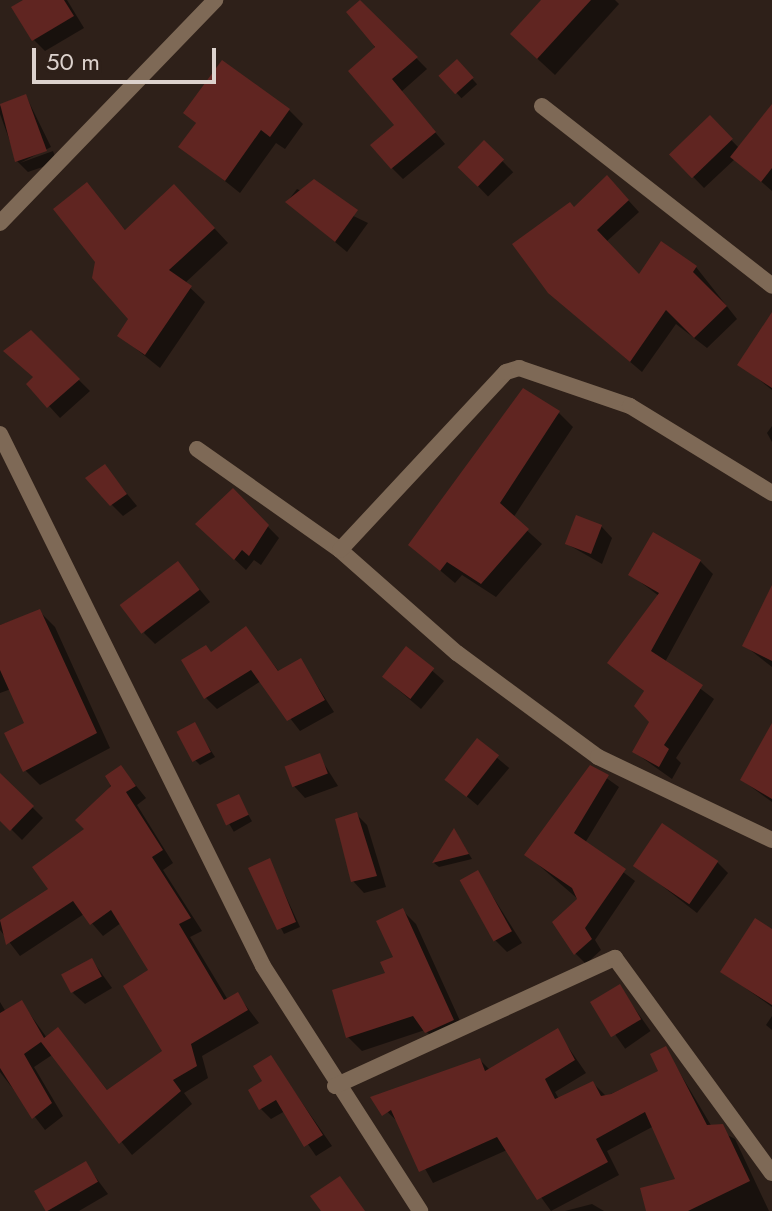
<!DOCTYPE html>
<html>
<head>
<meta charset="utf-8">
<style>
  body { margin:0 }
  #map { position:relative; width:772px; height:1211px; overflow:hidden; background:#2e2019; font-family:Jost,sans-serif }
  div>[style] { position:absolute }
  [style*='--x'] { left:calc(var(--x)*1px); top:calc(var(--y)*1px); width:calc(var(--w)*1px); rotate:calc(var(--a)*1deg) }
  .shadow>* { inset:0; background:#0007; transform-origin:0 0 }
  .building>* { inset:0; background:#602521; transform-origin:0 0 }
  .minor>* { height:16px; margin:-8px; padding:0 8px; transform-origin:8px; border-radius:8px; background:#7e6956 }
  span { translate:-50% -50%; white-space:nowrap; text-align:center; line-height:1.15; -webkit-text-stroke:7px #2e2019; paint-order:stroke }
  .scale { position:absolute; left:32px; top:48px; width:184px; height:36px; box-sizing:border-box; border:4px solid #dcd2cd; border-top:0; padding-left:10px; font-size:24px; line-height:28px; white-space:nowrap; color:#dcd2cd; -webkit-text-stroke:6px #2e2019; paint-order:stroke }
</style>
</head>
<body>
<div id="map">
  <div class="shadow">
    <div style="clip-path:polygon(27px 0,67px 0,84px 28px,45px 51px,34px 40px)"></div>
    <div style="clip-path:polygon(544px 0,615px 0,619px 4px,555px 75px,529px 51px)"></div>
    <div style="clip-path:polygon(361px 2px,427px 69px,401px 92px,445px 144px,403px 179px,392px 168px,397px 125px)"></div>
    <div style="left:457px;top:62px;width:30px;height:21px;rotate:48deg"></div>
    <div style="clip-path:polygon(26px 96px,51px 147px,20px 163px,53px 151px,57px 162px,28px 172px,17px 161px,0 114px,0 106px)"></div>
    <div style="clip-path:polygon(772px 109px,772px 191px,735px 159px,704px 188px,672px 155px,710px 118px,739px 148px)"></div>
    <div style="clip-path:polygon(289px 110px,303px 124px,285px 149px,276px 143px,240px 193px,181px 146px,197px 124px,185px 112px)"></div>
    <div style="left:484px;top:142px;width:42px;height:35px;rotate:46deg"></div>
    <div style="clip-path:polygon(86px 185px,126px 231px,189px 201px,228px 243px,185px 283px,205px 302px,160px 368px,120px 336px,131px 319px,97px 262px)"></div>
    <div style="clip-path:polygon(297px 189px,368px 223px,347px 252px,287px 202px)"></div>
    <div style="clip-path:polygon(618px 189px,639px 212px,606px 242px,639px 277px,696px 267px,737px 319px,707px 348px,676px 324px,642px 372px,562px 304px,575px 209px)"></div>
    <div style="clip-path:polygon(772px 331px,772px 390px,740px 364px)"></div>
    <div style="clip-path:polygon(31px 333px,90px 391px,60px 418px,29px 384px,35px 378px)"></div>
    <div style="clip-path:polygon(559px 413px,573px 427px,513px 518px,542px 544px,496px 597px,462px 575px,455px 583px,410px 545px)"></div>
    <div style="clip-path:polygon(772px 426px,772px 442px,767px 433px)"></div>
    <div style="clip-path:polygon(105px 467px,137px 506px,123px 516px,111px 504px)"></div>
    <div style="clip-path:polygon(233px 491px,279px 538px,261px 565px,254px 560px,246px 570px,209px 535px)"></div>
    <div style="clip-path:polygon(601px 526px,612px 538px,602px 564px,567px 544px)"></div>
    <div style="clip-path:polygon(700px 561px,713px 574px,665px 662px,714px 699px,676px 758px,681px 763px,672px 779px,634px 752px,651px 722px,645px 692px,610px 663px,659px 596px,631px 575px)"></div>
    <div style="clip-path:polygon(178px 563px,210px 602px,155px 644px,144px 633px)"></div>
    <div style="clip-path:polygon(772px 590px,772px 667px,744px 645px)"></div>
    <div style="clip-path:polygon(39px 611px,55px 627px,110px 748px,40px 785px,25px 770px,26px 723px,11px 689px,0 693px,0 625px)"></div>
    <div style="clip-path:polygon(246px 629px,280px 673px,301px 661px,334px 712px,300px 731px,261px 681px,217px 709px,206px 698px,212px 654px)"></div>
    <div style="clip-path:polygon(406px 648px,444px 681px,421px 709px,395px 687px)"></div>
    <div style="clip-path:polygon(194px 725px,215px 757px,200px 765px,195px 760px)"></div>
    <div style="left:477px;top:741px;width:42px;height:49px;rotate:40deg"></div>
    <div style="clip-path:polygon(772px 755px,772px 802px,742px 780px)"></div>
    <div style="clip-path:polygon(319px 756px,338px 786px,305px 798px,294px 786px)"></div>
    <div style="clip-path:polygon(121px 767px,146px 798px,137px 805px,173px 863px,163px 870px,202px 931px,190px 937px,228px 1000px,237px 994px,259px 1023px,202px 1056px,208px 1078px,184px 1093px,192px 1104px,132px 1155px,52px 1055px,34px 1067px,63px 1116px,45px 1130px,0 1072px,0 1002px,6px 1012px,22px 1003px,47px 1038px,58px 1030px,108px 1091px,165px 1052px,151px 971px,121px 923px,103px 936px,84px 914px,20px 956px,0 930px,0 922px,51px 890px)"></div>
    <div style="clip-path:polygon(591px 767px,619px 787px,585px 843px,635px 881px,595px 940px,601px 950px,586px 964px,575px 953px,579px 900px,527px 855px)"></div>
    <div style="clip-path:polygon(0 775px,43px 818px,22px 840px,0 818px)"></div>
    <div style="left:238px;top:797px;width:28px;height:21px;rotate:60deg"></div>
    <div style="clip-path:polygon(356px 814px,367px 825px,386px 887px,364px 893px,353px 881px)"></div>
    <div style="clip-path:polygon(455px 832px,472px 859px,439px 867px,434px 863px)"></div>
    <div style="clip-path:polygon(269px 860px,300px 927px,284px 934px,251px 869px)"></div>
    <div style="clip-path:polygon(717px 862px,728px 873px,697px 913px,634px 864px)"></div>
    <div style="clip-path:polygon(478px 873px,522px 943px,507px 952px,495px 940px)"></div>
    <div style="clip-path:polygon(402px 910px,416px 924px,466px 1034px,440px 1046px,425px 1030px,362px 1051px,348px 1037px,396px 958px)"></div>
    <div style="clip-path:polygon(772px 931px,772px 1007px,723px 972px)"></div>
    <div style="clip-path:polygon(92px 960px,112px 988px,85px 1004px,73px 993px)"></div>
    <div style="left:619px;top:986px;width:55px;height:31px;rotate:55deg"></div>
    <div style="clip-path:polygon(772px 1016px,772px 1030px,766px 1025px)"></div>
    <div style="clip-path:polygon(557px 1031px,586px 1073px,555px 1092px,559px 1099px,593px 1083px,606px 1096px,661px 1072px,665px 1048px,712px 1127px,735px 1139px,769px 1211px,648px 1211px,678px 1180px,654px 1126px,607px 1151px,619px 1175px,551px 1211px,507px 1150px,433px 1183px,400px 1124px,373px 1098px,480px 1060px,490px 1070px)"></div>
    <div style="clip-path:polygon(271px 1058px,332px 1146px,316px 1156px,285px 1111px,271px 1119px,261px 1109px)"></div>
    <div style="clip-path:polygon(85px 1163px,108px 1194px,79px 1211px,47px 1211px,36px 1192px)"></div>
    <div style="clip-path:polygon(592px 1204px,604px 1211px,565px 1211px)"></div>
  </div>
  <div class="building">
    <div style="clip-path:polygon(23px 0,64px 0,74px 16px,32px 41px,11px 7px)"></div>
    <div style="clip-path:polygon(360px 0,418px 57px,392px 79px,436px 132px,391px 169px,370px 145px,394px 125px,348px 71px,375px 47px,346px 12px)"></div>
    <div style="clip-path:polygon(541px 0,591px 0,537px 59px,510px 34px)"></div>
    <div style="left:457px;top:59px;width:25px;height:25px;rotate:48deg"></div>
    <div style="clip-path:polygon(222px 60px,290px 109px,270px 137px,261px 130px,225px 181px,178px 147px,196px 123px,183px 113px)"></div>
    <div style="clip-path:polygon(26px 94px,47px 151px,15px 162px,0 104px)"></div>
    <div style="clip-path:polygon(772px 104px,772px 168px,761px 182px,730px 157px)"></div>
    <div style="left:710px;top:115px;width:33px;height:57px;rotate:46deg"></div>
    <div style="left:484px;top:140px;width:28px;height:38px;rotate:44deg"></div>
    <div style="clip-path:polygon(607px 175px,629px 200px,597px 230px,639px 274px,661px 241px,697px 266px,693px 272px,727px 306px,694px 338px,666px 310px,630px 362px,548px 293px,512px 244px,570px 202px,574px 207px)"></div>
    <div style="clip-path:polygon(314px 179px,358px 210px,335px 242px,285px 202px)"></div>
    <div style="clip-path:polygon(87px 182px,125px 230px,174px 184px,215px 228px,169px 270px,192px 286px,145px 355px,117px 336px,128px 319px,92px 278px,95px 262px,53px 209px)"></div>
    <div style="clip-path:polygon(772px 312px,772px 388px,737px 365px)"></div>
    <div style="clip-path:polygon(31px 330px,80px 379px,47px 408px,26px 384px,33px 377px,3px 351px)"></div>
    <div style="clip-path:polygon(523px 388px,560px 411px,500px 503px,529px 529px,481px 584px,447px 562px,440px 571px,408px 545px)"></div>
    <div style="clip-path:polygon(105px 464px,127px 494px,110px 506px,85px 478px)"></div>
    <div style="clip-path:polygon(233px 488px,269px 525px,249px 556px,242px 550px,234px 560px,195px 524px)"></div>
    <div style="left:576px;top:515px;width:28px;height:31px;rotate:21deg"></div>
    <div style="clip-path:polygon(653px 532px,701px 560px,651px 651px,703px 685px,664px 745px,669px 749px,659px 767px,632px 752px,649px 722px,634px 706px,644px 691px,607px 663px,659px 593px,628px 575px)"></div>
    <div style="left:178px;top:561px;width:36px;height:73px;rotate:53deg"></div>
    <div style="clip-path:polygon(772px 585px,772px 661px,742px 646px)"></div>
    <div style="clip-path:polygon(40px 609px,97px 733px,23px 772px,4px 733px,24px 723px,0 670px,0 625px)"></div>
    <div style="clip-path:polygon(246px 626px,278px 671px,301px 658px,325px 700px,287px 721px,251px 670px,204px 699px,181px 660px,206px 645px,211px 652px)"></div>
    <div style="left:406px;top:646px;width:36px;height:39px;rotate:38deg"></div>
    <div style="left:195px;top:722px;width:34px;height:21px;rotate:62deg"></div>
    <div style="clip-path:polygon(772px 723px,772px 799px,740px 780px)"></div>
    <div style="left:477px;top:738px;width:28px;height:53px;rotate:38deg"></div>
    <div style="left:320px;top:753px;width:22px;height:38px;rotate:69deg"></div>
    <div style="clip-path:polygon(121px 765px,136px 786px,126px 792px,163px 850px,152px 857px,191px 918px,179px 924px,224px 1000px,238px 992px,248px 1010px,191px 1044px,197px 1066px,173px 1080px,181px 1091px,119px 1144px,41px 1042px,24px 1054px,52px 1103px,32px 1119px,0 1068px,0 1013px,22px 1000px,44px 1038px,58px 1027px,107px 1090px,162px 1051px,123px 986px,148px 970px,111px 910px,90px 925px,73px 901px,6px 945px,0 920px,48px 889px,32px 867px,84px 829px,75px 820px,111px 786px,105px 776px)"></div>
    <div style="clip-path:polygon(590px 765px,609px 775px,574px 833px,626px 869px,585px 928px,592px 939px,574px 955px,552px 922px,577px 899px,572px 888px,524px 855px)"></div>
    <div style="clip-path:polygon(0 773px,34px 806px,10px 831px,0 821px)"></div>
    <div style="left:239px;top:794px;width:23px;height:25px;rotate:65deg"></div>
    <div style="clip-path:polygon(357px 812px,377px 876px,351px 882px,335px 819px)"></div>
    <div style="left:662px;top:823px;width:68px;height:52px;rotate:34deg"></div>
    <div style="clip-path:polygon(454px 828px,469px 854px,432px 863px)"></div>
    <div style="clip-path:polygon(270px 858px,296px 922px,277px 930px,248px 868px)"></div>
    <div style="left:478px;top:870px;width:70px;height:21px;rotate:61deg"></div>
    <div style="clip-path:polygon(403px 908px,454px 1020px,425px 1033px,413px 1016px,346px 1038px,332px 990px,385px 973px,380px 962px,393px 957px,376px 921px)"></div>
    <div style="clip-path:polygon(755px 918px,772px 929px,772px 1005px,720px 972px)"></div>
    <div style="left:92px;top:958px;width:21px;height:35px;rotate:62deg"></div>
    <div style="left:620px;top:984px;width:41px;height:35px;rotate:59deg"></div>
    <div style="clip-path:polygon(558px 1028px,575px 1060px,545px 1079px,555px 1099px,593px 1081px,601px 1096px,611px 1094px,658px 1071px,650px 1054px,666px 1046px,707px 1125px,723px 1124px,750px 1181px,688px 1211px,646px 1211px,640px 1188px,675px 1179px,645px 1112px,596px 1139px,608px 1162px,537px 1200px,497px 1137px,419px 1172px,391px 1110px,382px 1116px,370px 1097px,480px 1058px,485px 1071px)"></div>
    <div style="clip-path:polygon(271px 1055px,323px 1135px,304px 1147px,276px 1100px,259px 1110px,248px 1090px,262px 1081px,253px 1066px)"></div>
    <div style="left:86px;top:1161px;width:24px;height:60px;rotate:60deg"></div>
    <div style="clip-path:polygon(340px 1176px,365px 1211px,321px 1211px,310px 1196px)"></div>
  </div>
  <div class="minor">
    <div style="--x:542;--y:106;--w:292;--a:38"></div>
    <div style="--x:0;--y:223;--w:310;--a:-46"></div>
    <div style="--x:0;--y:434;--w:593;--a:63.69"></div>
    <div style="--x:263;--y:966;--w:291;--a:57.3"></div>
    <div style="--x:197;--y:449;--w:175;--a:35.2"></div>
    <div style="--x:340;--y:550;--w:156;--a:41.4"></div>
    <div style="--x:457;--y:653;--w:175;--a:36.4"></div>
    <div style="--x:598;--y:757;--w:193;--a:25.5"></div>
    <div style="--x:340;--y:550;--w:243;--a:-47"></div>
    <div style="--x:506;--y:372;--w:14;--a:-17"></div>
    <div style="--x:519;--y:368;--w:117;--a:18.9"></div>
    <div style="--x:630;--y:406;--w:167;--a:31.5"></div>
    <div style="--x:335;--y:1086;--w:308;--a:-24.6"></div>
    <div style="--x:615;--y:958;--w:266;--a:53.9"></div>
  </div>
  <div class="scale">50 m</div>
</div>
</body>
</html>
